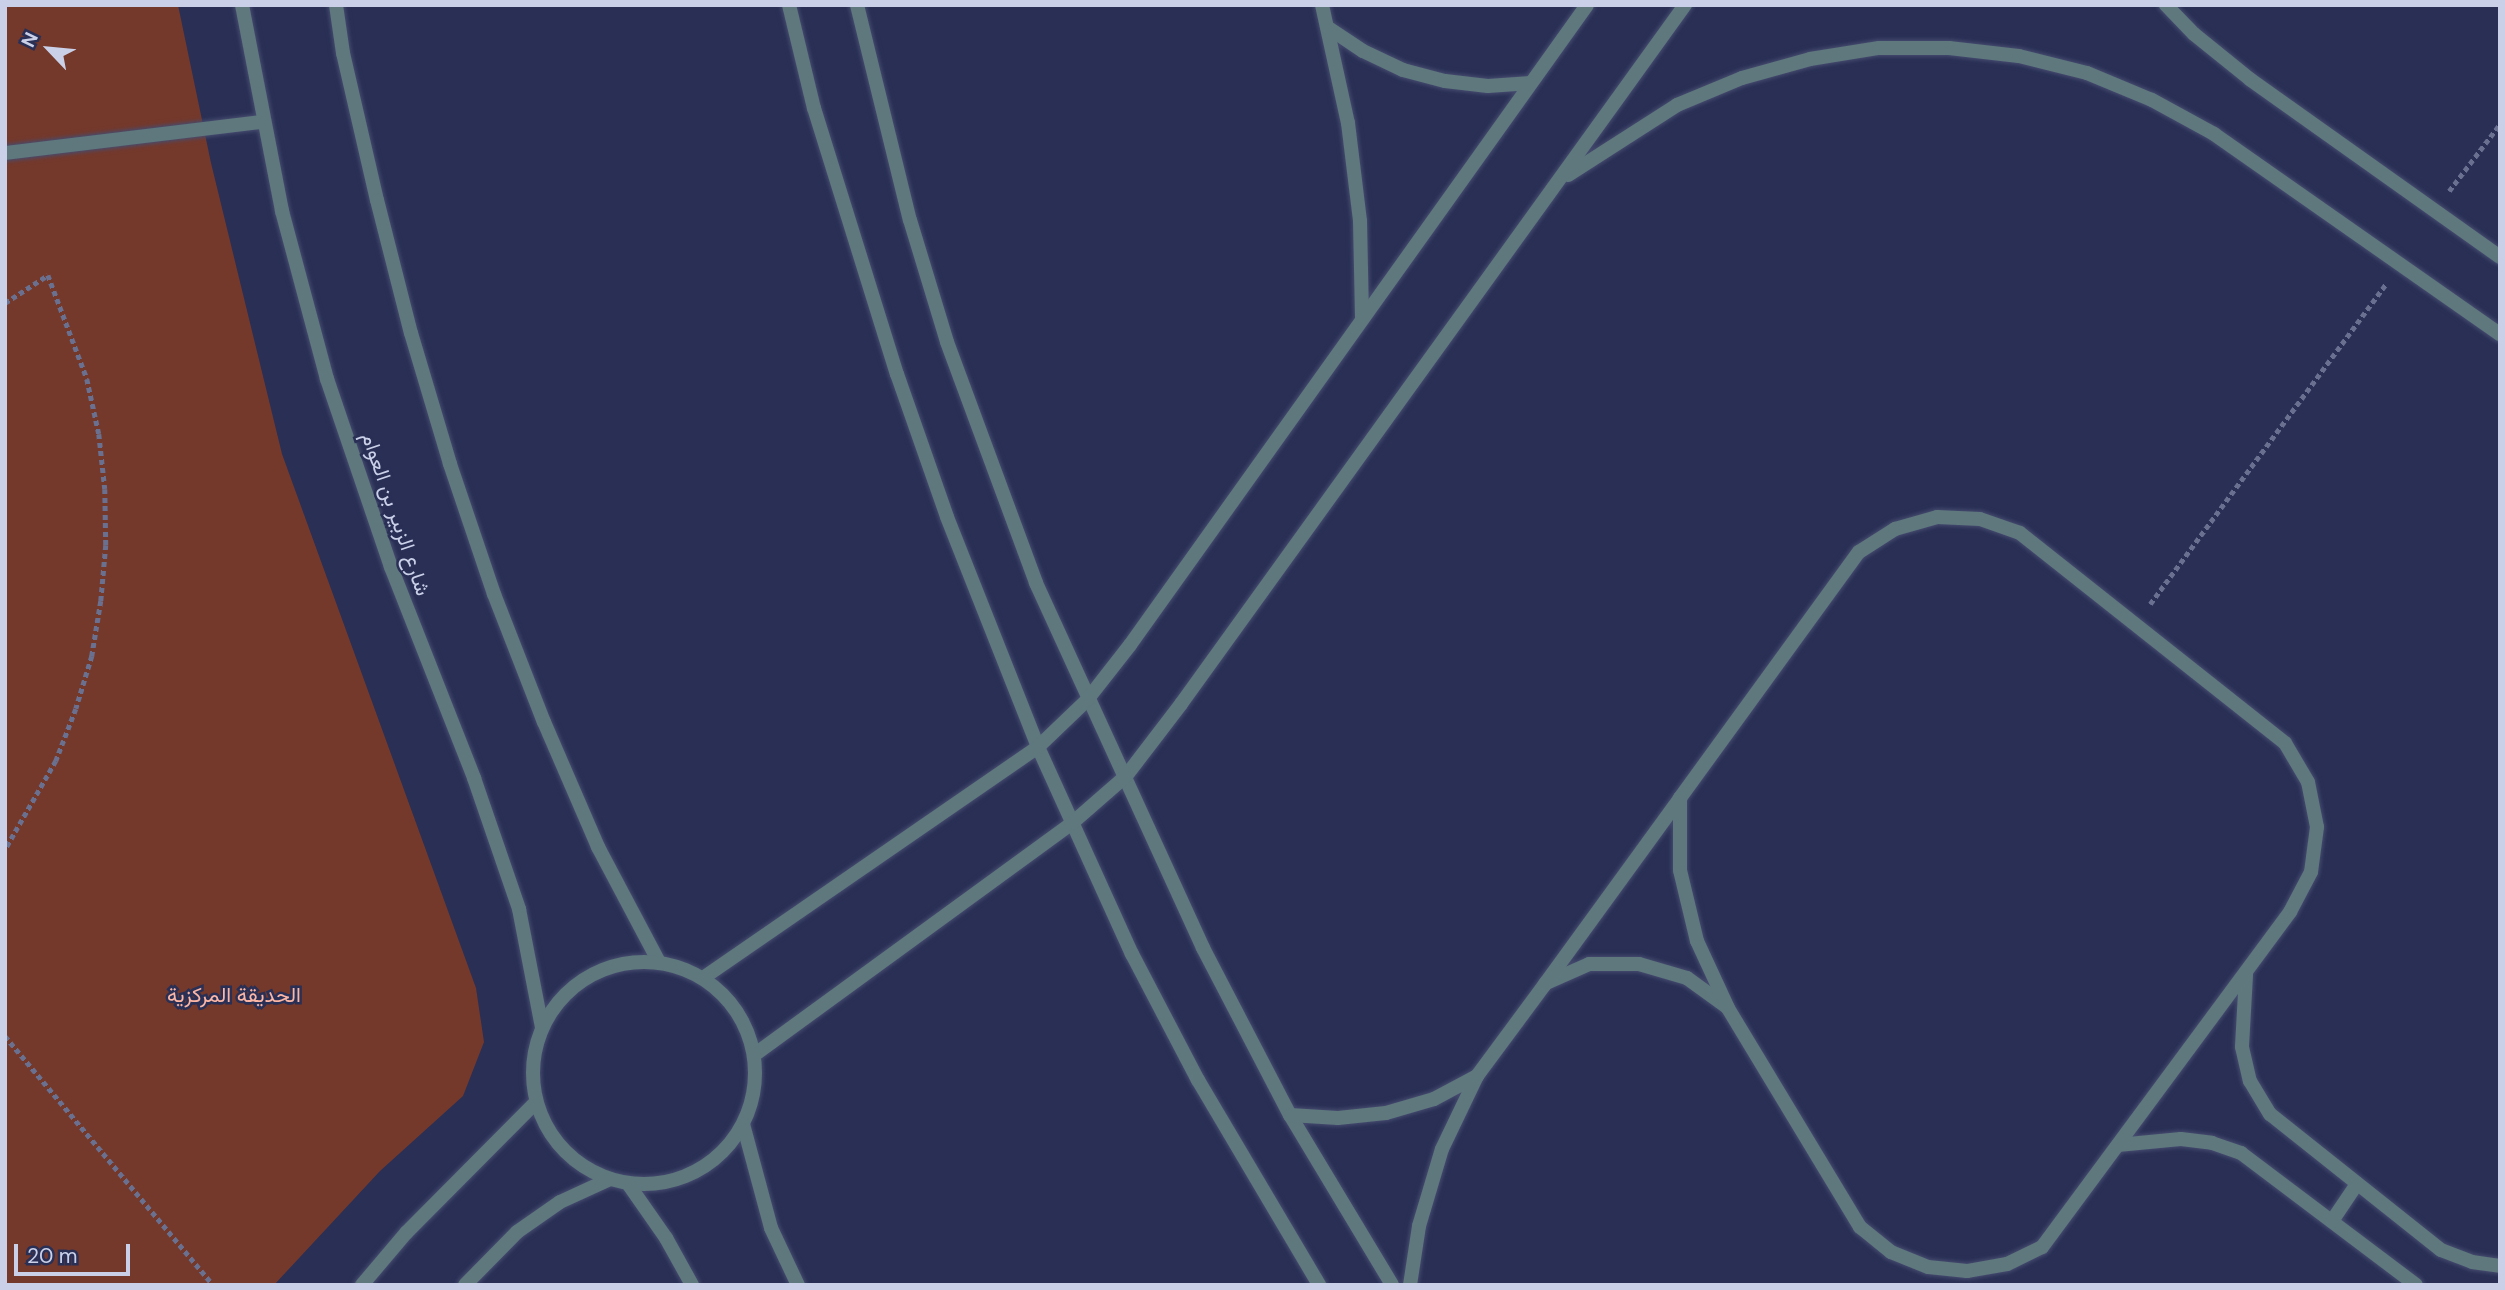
<!DOCTYPE html>
<html>
<head>
<meta charset="utf-8">
<style>
  body { margin:0 }
  #map { position:relative; width:2505px; height:1290px; overflow:hidden; background:#292f55; font-family:"DM Sans",Vazirmatn,sans-serif }
  div>[style] { position:absolute }
  [style*='--x'] { left:calc(var(--x)*1px); top:calc(var(--y)*1px); width:calc(var(--w)*1px); rotate:calc(var(--a)*1deg) }
  .green>* { inset:0; background:#75392b }
  .path>* { height:4.5px; margin-top:-2.25px; transform-origin:0; background:repeating-linear-gradient(90deg,#6a7090 0 5px,transparent 0 8.5px) }
  .roads { filter:drop-shadow(0 0 2px #464c6f) drop-shadow(0 0 2px #464c6f) }
  .service>* { height:14px; margin:-7px; padding:0 7px; transform-origin:7px; border-radius:7px; background:#5f787e }
  .minor>* { height:14px; margin:-7px; padding:0 7px; transform-origin:7px; border-radius:7px; background:#5f787e }
  .tertiary>* { height:14px; margin:-7px; padding:0 7px; transform-origin:7px; border-radius:7px; background:#5f787e }
  .tertiary>.ring { margin:-7px; padding:0; box-sizing:content-box; background:none; border:14px solid #5f787e; border-radius:50% }
  span { translate:-50% -50%; white-space:nowrap; text-align:center; line-height:1.15; -webkit-text-stroke:5px #292f55; paint-order:stroke }
  .street-label { font-size:21px; color:#cad0e8 }
  .park-label { font-size:21px; color:#fcb6a5 }
  .frame { position:absolute; inset:0; border:7px solid #cad0e8; pointer-events:none }
  .north { position:absolute; left:14px; top:14px; width:70px; height:70px; -webkit-text-stroke:5px #292f55; paint-order:stroke; rotate:296deg; font-size:19px; font-weight:700; line-height:28px; text-align:center; color:#cad0e8 }
  .north::after { content:''; display:block; margin:auto; width:24px; height:32px; background:#cad0e8; clip-path:polygon(50% 0,100% 100%,50% 72%,0 100%) }
  .scale { position:absolute; left:14px; top:1244px; width:116px; height:32px; box-sizing:border-box; border:4px solid #cad0e8; border-top:0; padding-left:9px; font-size:21px; line-height:24px; white-space:nowrap; color:#cad0e8; -webkit-text-stroke:5px #292f55; paint-order:stroke }
</style>
</head>
<body>
<div id="map">
  <div class="green">
    <div style="clip-path:polygon(5px 5px,178px 5px,211px 163px,282px 454px,476px 988px,484px 1042px,463px 1096px,380px 1171px,274px 1285px,5px 1285px)"></div>
  </div>
  <div class="path">
    <div style="--x:2449;--y:191;--w:84;--a:-52.7"></div>
    <div style="--x:5;--y:303;--w:51;--a:-33.1"></div>
    <div style="--x:48;--y:275;--w:111;--a:69.4"></div>
    <div style="--x:87;--y:379;--w:56;--a:77.7"></div>
    <div style="--x:99;--y:434;--w:55;--a:83.8"></div>
    <div style="--x:105;--y:489;--w:56;--a:89"></div>
    <div style="--x:106;--y:545;--w:56;--a:95.1"></div>
    <div style="--x:101;--y:601;--w:56;--a:99.3"></div>
    <div style="--x:92;--y:656;--w:55;--a:106.8"></div>
    <div style="--x:76;--y:709;--w:56;--a:111"></div>
    <div style="--x:56;--y:761;--w:103;--a:119.8"></div>
    <div style="--x:2150;--y:604;--w:398;--a:-53.6"></div>
    <div style="--x:5;--y:1036;--w:324;--a:50.1"></div>
  </div>
  <div class="roads">
    <div class="service">
      <div style="--x:5;--y:153;--w:260;--a:-6.9"></div>
    </div>
    <div class="minor">
      <div style="--x:789;--y:5;--w:106;--a:76.4"></div>
      <div style="--x:814;--y:108;--w:279;--a:72.7"></div>
      <div style="--x:897;--y:374;--w:151;--a:70.7"></div>
      <div style="--x:947;--y:517;--w:247;--a:68.4"></div>
      <div style="--x:1038;--y:747;--w:227;--a:65.6"></div>
      <div style="--x:1132;--y:954;--w:142;--a:62.4"></div>
      <div style="--x:1198;--y:1080;--w:238;--a:59.4"></div>
      <div style="--x:857;--y:5;--w:221;--a:76.2"></div>
      <div style="--x:910;--y:220;--w:127;--a:73.1"></div>
      <div style="--x:947;--y:342;--w:257;--a:69.7"></div>
      <div style="--x:1036;--y:583;--w:401;--a:65.4"></div>
      <div style="--x:1203;--y:948;--w:188;--a:62.5"></div>
      <div style="--x:1290;--y:1115;--w:198;--a:59"></div>
      <div style="--x:1322;--y:5;--w:121;--a:77.6"></div>
      <div style="--x:1348;--y:123;--w:99;--a:83"></div>
      <div style="--x:1360;--y:221;--w:98;--a:88.8"></div>
      <div style="--x:2166;--y:5;--w:40;--a:46"></div>
      <div style="--x:2194;--y:34;--w:73;--a:38.9"></div>
      <div style="--x:2251;--y:80;--w:305;--a:35.4"></div>
      <div style="--x:1327;--y:27;--w:43;--a:33.7"></div>
      <div style="--x:1363;--y:51;--w:44;--a:25.4"></div>
      <div style="--x:1403;--y:70;--w:43;--a:14.7"></div>
      <div style="--x:1445;--y:81;--w:43;--a:6.6"></div>
      <div style="--x:1488;--y:86;--w:43;--a:-4"></div>
      <div style="--x:1568;--y:175;--w:130;--a:-32.7"></div>
      <div style="--x:1677;--y:105;--w:70;--a:-22.6"></div>
      <div style="--x:1742;--y:78;--w:71;--a:-15.6"></div>
      <div style="--x:1810;--y:59;--w:70;--a:-9.1"></div>
      <div style="--x:1879;--y:48;--w:70;--a:0"></div>
      <div style="--x:1949;--y:48;--w:70;--a:6.5"></div>
      <div style="--x:2019;--y:56;--w:70;--a:14"></div>
      <div style="--x:2087;--y:73;--w:70;--a:22.6"></div>
      <div style="--x:2152;--y:100;--w:71;--a:28.7"></div>
      <div style="--x:2214;--y:134;--w:349;--a:35"></div>
      <div style="--x:2246;--y:975;--w:72;--a:93.2"></div>
      <div style="--x:2242;--y:1047;--w:35;--a:77"></div>
      <div style="--x:2250;--y:1081;--w:39;--a:59"></div>
      <div style="--x:2270;--y:1114;--w:218;--a:38.5"></div>
      <div style="--x:2441;--y:1250;--w:33;--a:21"></div>
      <div style="--x:2472;--y:1262;--w:28;--a:8"></div>
      <div style="--x:703;--y:978;--w:407;--a:-34.6"></div>
      <div style="--x:1038;--y:747;--w:68;--a:-43.8"></div>
      <div style="--x:1087;--y:700;--w:70;--a:-52"></div>
      <div style="--x:1130;--y:645;--w:786;--a:-54.47"></div>
      <div style="--x:1546;--y:983;--w:47;--a:-23.8"></div>
      <div style="--x:1589;--y:964;--w:50;--a:0"></div>
      <div style="--x:1639;--y:964;--w:50;--a:16.3"></div>
      <div style="--x:1687;--y:978;--w:49;--a:35.9"></div>
      <div style="--x:754;--y:1055;--w:392;--a:-36.1"></div>
      <div style="--x:1071;--y:824;--w:73;--a:-41.1"></div>
      <div style="--x:1126;--y:776;--w:91;--a:-52.6"></div>
      <div style="--x:1181;--y:704;--w:862;--a:-54.21"></div>
      <div style="--x:1290;--y:1115;--w:48;--a:3.6"></div>
      <div style="--x:1338;--y:1118;--w:48;--a:-5.9"></div>
      <div style="--x:1386;--y:1113;--w:50;--a:-16.3"></div>
      <div style="--x:1434;--y:1099;--w:49;--a:-28.1"></div>
      <div style="--x:2118;--y:1145;--w:63;--a:-5.4"></div>
      <div style="--x:2181;--y:1139;--w:31;--a:7"></div>
      <div style="--x:2212;--y:1143;--w:31;--a:19"></div>
      <div style="--x:2241;--y:1153;--w:219;--a:37"></div>
      <div style="--x:2332;--y:1221;--w:45;--a:-56"></div>
      <div style="--x:362;--y:1285;--w:68;--a:-49.8"></div>
      <div style="--x:406;--y:1233;--w:185;--a:-45.2"></div>
      <div style="--x:465;--y:1285;--w:74;--a:-45.5"></div>
      <div style="--x:517;--y:1232;--w:52;--a:-34.9"></div>
      <div style="--x:560;--y:1202;--w:53;--a:-24.6"></div>
      <div style="--x:1410;--y:1285;--w:60;--a:-81.3"></div>
      <div style="--x:1419;--y:1226;--w:80;--a:-73.4"></div>
      <div style="--x:1442;--y:1149;--w:81;--a:-64.4"></div>
      <div style="--x:1477;--y:1076;--w:114;--a:-53.5"></div>
      <div style="--x:1545;--y:984;--w:230;--a:-54"></div>
      <div style="--x:1680;--y:798;--w:304;--a:-54"></div>
      <div style="--x:1859;--y:552;--w:43;--a:-32.6"></div>
      <div style="--x:1895;--y:529;--w:44;--a:-15.9"></div>
      <div style="--x:1937;--y:517;--w:43;--a:2.7"></div>
      <div style="--x:1980;--y:519;--w:42;--a:19.3"></div>
      <div style="--x:2020;--y:533;--w:338;--a:38.4"></div>
      <div style="--x:2285;--y:743;--w:45;--a:59.5"></div>
      <div style="--x:2308;--y:782;--w:46;--a:78.7"></div>
      <div style="--x:2317;--y:827;--w:45;--a:97.6"></div>
      <div style="--x:2311;--y:872;--w:45;--a:117.7"></div>
      <div style="--x:2290;--y:912;--w:417;--a:126.5"></div>
      <div style="--x:2042;--y:1247;--w:39;--a:154"></div>
      <div style="--x:2007;--y:1264;--w:41;--a:170.1"></div>
      <div style="--x:1967;--y:1271;--w:39;--a:-174"></div>
      <div style="--x:1928;--y:1267;--w:40;--a:-158"></div>
      <div style="--x:1891;--y:1252;--w:40;--a:-141"></div>
      <div style="--x:1860;--y:1227;--w:256;--a:-121.1"></div>
      <div style="--x:1728;--y:1008;--w:74;--a:-114.8"></div>
      <div style="--x:1697;--y:941;--w:73;--a:-103.5"></div>
      <div style="--x:1680;--y:870;--w:72;--a:-90"></div>
    </div>
    <div class="tertiary">
      <div style="--x:242;--y:5;--w:210;--a:79"></div>
      <div style="--x:282;--y:211;--w:174;--a:75"></div>
      <div style="--x:327;--y:379;--w:199;--a:71.2"></div>
      <div style="--x:391;--y:567;--w:227;--a:68.5"></div>
      <div style="--x:474;--y:778;--w:139;--a:71"></div>
      <div style="--x:519;--y:909;--w:120;--a:79"></div>
      <div style="--x:336;--y:5;--w:49;--a:81.7"></div>
      <div style="--x:343;--y:53;--w:151;--a:77"></div>
      <div style="--x:377;--y:200;--w:137;--a:75.7"></div>
      <div style="--x:411;--y:333;--w:137;--a:73.4"></div>
      <div style="--x:450;--y:464;--w:137;--a:71.3"></div>
      <div style="--x:494;--y:594;--w:137;--a:68.7"></div>
      <div style="--x:544;--y:722;--w:136;--a:66.6"></div>
      <div style="--x:598;--y:847;--w:130;--a:62.1"></div>
      <div class="ring" style="left:533px;top:962px;width:208px;height:208px"></div>
      <div style="--x:743;--y:1124;--w:108;--a:74.9"></div>
      <div style="--x:771;--y:1228;--w:63;--a:64.7"></div>
      <div style="--x:629;--y:1185;--w:65;--a:55.1"></div>
      <div style="--x:666;--y:1238;--w:54;--a:61"></div>
    </div>
  </div>
  <div class="street-label">
    <span style="left:396px;top:514px;rotate:71deg">شارع الزبير بن العوام</span>
  </div>
  <div class="park-label">
    <span style="left:234px;top:995px">الحديقة المركزية</span>
  </div>
  <div class="frame"></div>
  <div class="north">N</div>
  <div class="scale">20 m</div>
</div>
</body>
</html>
